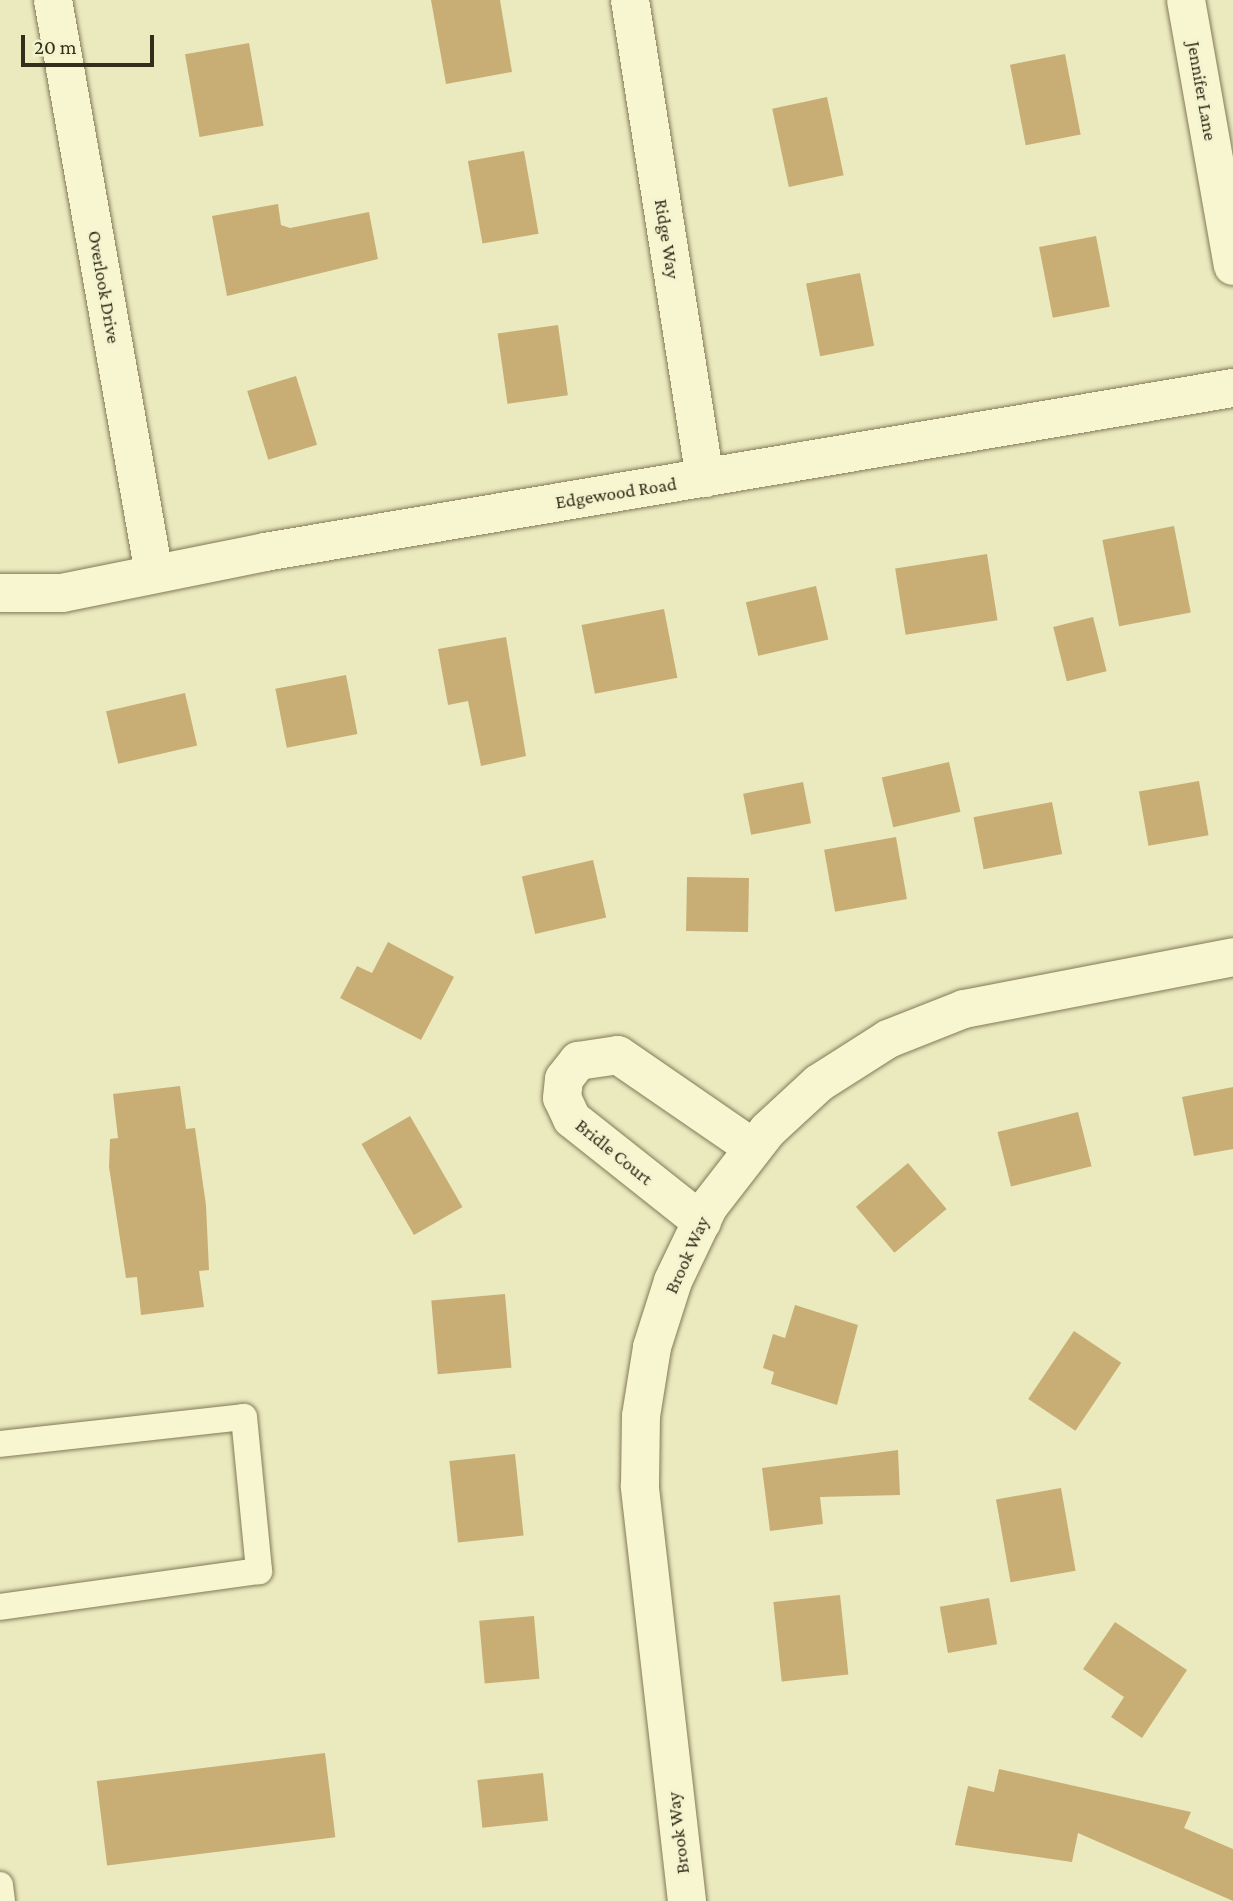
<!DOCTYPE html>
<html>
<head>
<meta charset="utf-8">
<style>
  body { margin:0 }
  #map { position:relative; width:1233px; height:1901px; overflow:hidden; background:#ebeabe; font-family:"Crimson Pro",serif }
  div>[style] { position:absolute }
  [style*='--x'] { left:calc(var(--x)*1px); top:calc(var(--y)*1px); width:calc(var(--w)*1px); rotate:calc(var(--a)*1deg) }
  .building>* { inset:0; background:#c8ae75; transform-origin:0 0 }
  .roads { filter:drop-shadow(0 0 2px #837a58) drop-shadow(0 0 2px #837a58) }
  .lane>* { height:26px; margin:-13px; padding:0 13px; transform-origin:13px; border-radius:13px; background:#f7f6d1 }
  .street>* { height:38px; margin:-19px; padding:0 19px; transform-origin:19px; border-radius:19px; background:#f7f6d1 }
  span { translate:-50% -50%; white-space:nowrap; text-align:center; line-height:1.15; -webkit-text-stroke:5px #f3f3cd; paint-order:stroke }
  .street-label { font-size:19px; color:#332d1c }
  .scale { position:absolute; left:21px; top:35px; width:133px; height:32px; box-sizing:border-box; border:4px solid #332d1c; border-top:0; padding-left:9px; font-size:21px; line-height:24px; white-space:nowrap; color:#332d1c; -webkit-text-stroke:5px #f3f3cd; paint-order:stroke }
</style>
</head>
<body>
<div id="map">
  <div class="building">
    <div style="clip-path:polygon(431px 0,500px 0,512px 72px,446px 84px)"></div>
    <div style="left:249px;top:43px;width:84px;height:65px;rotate:80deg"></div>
    <div style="left:1065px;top:54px;width:82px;height:56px;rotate:79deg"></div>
    <div style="left:827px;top:97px;width:80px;height:56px;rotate:78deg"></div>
    <div style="left:524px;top:151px;width:84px;height:57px;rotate:80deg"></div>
    <div style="clip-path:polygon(278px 204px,281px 225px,290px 228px,369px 212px,378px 259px,227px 296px,212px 216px)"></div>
    <div style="left:1096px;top:236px;width:72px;height:58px;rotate:79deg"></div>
    <div style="left:860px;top:273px;width:74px;height:55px;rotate:79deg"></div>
    <div style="left:558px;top:325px;width:71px;height:61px;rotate:82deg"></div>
    <div style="left:296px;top:376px;width:72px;height:51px;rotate:73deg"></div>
    <div style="left:1174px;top:526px;width:88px;height:73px;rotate:79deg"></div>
    <div style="left:987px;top:554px;width:67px;height:93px;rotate:81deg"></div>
    <div style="left:816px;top:586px;width:55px;height:72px;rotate:77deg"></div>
    <div style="left:664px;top:609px;width:70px;height:84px;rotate:79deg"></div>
    <div style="left:1093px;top:617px;width:56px;height:41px;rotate:76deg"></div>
    <div style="clip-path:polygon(506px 637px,526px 756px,481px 766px,468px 701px,448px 705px,438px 649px)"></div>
    <div style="left:346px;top:675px;width:60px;height:72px;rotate:79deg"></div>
    <div style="left:185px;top:693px;width:54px;height:81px;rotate:77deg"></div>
    <div style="left:949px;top:762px;width:51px;height:69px;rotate:77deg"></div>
    <div style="left:1199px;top:781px;width:55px;height:61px;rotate:80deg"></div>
    <div style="left:803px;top:782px;width:42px;height:61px;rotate:79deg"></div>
    <div style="left:1052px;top:802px;width:53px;height:80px;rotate:79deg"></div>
    <div style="left:896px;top:837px;width:63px;height:73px;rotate:80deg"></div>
    <div style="left:593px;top:860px;width:59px;height:73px;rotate:77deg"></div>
    <div style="left:687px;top:877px;width:62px;height:54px;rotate:1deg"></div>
    <div style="clip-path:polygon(388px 942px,454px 977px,421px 1040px,340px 998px,357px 966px,372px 973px)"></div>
    <div style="clip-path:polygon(180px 1086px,186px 1129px,195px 1128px,206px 1205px,209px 1270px,199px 1271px,204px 1307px,141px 1315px,137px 1277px,126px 1278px,109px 1167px,110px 1139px,118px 1138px,113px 1094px)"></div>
    <div style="clip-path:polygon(1233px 1087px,1233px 1149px,1194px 1156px,1182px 1097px)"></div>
    <div style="left:1078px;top:1112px;width:56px;height:83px;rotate:76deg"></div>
    <div style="left:410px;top:1116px;width:105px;height:56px;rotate:60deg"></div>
    <div style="left:908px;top:1163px;width:60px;height:68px;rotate:50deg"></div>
    <div style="left:505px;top:1294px;width:74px;height:74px;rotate:85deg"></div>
    <div style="clip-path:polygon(795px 1305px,858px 1325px,837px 1405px,771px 1384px,774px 1372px,763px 1368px,773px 1334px,785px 1338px)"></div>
    <div style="left:1074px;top:1331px;width:57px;height:82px;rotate:34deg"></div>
    <div style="clip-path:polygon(898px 1450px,900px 1495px,820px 1497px,823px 1524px,770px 1531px,762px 1468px)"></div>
    <div style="left:515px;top:1454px;width:82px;height:66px;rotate:84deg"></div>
    <div style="left:1061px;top:1488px;width:84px;height:66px;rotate:80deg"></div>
    <div style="left:840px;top:1595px;width:80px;height:67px;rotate:84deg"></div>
    <div style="left:989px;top:1598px;width:47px;height:50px;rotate:80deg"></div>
    <div style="left:534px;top:1616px;width:63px;height:55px;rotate:85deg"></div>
    <div style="clip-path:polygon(1115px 1622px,1187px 1670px,1142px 1738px,1111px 1717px,1124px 1697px,1083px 1669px)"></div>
    <div style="left:325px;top:1753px;width:85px;height:230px;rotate:83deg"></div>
    <div style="clip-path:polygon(999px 1769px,1191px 1812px,1184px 1828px,1233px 1849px,1233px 1901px,1078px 1833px,1072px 1862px,955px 1845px,968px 1786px,994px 1792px)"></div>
    <div style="left:543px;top:1773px;width:48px;height:66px;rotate:84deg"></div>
  </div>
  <div class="roads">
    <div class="lane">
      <div style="--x:0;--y:1444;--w:245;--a:-6.3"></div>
      <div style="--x:244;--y:1417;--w:155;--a:84.4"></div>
      <div style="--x:259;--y:1571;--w:261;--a:172.1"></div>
      <div style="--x:0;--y:1885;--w:16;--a:83"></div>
    </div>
    <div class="street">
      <div style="--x:53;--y:0;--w:583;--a:80.02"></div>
      <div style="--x:630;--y:0;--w:484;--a:81.1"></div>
      <div style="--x:1186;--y:0;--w:270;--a:80"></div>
      <div style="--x:0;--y:593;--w:62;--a:0"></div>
      <div style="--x:62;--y:593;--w:207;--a:-11.4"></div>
      <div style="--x:265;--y:552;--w:982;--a:-9.62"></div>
      <div style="--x:702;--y:1222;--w:166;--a:-141.6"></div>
      <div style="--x:572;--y:1119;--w:23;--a:-115"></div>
      <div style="--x:562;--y:1098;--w:19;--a:-84"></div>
      <div style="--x:564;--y:1079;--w:23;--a:-52"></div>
      <div style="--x:578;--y:1061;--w:40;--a:-8.5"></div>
      <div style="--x:618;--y:1055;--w:163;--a:34.5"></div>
      <div style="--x:687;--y:1901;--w:418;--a:-96.5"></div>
      <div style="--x:640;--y:1486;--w:70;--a:-89.2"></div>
      <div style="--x:641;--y:1416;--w:70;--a:-80.9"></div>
      <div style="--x:652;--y:1347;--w:69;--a:-72.3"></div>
      <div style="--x:673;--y:1281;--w:83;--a:-64.4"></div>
      <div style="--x:709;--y:1206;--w:96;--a:-52.2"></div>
      <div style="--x:768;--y:1130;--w:69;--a:-42.7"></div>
      <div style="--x:819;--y:1083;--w:82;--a:-32.5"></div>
      <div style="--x:888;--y:1039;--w:82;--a:-21.5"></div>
      <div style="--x:964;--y:1009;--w:274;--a:-10.9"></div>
    </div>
  </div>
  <div class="street-label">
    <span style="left:1202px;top:91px;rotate:80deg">Jennifer Lane</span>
    <span style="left:667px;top:239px;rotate:81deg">Ridge Way</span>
    <span style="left:104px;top:287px;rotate:80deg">Overlook Drive</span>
    <span style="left:616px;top:493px;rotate:-9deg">Edgewood Road</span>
    <span style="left:614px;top:1152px;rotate:39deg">Bridle Court</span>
    <span style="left:687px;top:1255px;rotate:-66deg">Brook Way</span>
    <span style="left:678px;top:1833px;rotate:-97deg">Brook Way</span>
  </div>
  <div class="scale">20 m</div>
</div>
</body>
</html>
